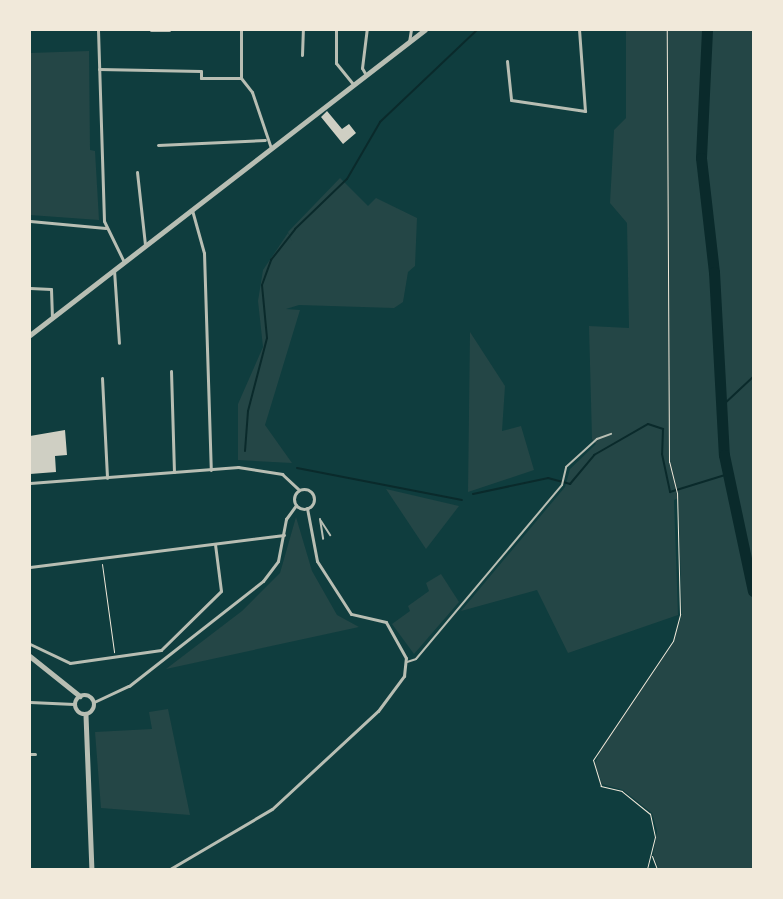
<!DOCTYPE html>
<html>
<head>
<meta charset="utf-8">
<style>
  body { margin:0 }
  #map { position:relative; width:783px; height:899px; overflow:hidden; background:#0f3d3e; font-family:"Exo 2",sans-serif }
  div>[style] { position:absolute }
  [style*='--x'] { left:calc(var(--x)*1px); top:calc(var(--y)*1px); width:calc(var(--w)*1px); rotate:calc(var(--a)*1deg) }
  .green>* { inset:0; background:#244646 }
  .stream>* { height:2px; margin:-1px; padding:0 1px; transform-origin:1px; border-radius:1px; background:#0a2a2b }
  .river>* { height:11px; margin:-5.5px; padding:0 5.5px; transform-origin:5.5px; border-radius:5.5px; background:#0a2a2b }
  .building>* { inset:0; background:#cfcfc3 }
  .path>* { height:1px; margin:-0.5px; padding:0 0.5px; transform-origin:0.5px; border-radius:0.5px; background:#f1e9da }
  .service>* { height:2px; margin:-1px; padding:0 1px; transform-origin:1px; border-radius:1px; background:#b8beb3 }
  .minor>* { height:3px; margin:-1.5px; padding:0 1.5px; transform-origin:1.5px; border-radius:1.5px; background:#b8beb3 }
  .minor>.ring { margin:-1.5px; padding:0; box-sizing:content-box; background:none; border:3px solid #b8beb3; border-radius:50% }
  .tertiary>* { height:4.5px; margin:-2.25px; padding:0 2.25px; transform-origin:2.25px; border-radius:2.25px; background:#b8beb3 }
  .tertiary>.ring { margin:-2.25px; padding:0; box-sizing:content-box; background:none; border:4.5px solid #b8beb3; border-radius:50% }
  span { translate:-50% -50%; white-space:nowrap; text-align:center; line-height:1.15; -webkit-text-stroke:5px #f1e9da; paint-order:stroke }
  .frame { position:absolute; inset:0; border:31px solid #f1e9da; pointer-events:none }
</style>
</head>
<body>
<div id="map">
  <div class="green">
    <div style="clip-path:polygon(626px 30px,753px 30px,753px 869px,659px 869px,653px 855px,657px 831px,652px 813px,623px 790px,602px 784px,595px 764px,602px 746px,674px 642px,682px 614px,678px 498px,674px 500px,678px 615px,568px 653px,537px 590px,461px 611px,565px 487px,570px 469px,596px 444px,592px 439px,589px 326px,629px 328px,627px 223px,610px 203px,614px 130px,626px 118px)"></div>
    <div style="clip-path:polygon(89px 51px,90px 150px,95px 151px,99px 220px,30px 215px,30px 53px)"></div>
    <div style="clip-path:polygon(340px 178px,368px 206px,376px 198px,417px 218px,415px 266px,408px 272px,403px 302px,394px 308px,299px 305px,286px 309px,300px 310px,265px 425px,292px 463px,238px 460px,238px 404px,263px 347px,258px 301px,263px 270px,288px 233px,292px 242px,288px 232px)"></div>
    <div style="clip-path:polygon(470px 332px,505px 386px,502px 431px,521px 426px,534px 470px,468px 492px)"></div>
    <div style="clip-path:polygon(386px 489px,459px 506px,426px 549px)"></div>
    <div style="clip-path:polygon(296px 517px,312px 571px,337px 615px,359px 627px,166px 669px,242px 611px,280px 573px)"></div>
    <div style="clip-path:polygon(441px 574px,459px 602px,414px 654px,392px 624px,410px 611px,408px 606px,429px 591px,426px 583px)"></div>
    <div style="clip-path:polygon(168px 709px,190px 815px,101px 808px,95px 732px,152px 729px,149px 712px)"></div>
  </div>
  <div class="stream">
    <div style="--x:722;--y:406;--w:42;--a:-43.1"></div>
    <div style="--x:245;--y:451;--w:40;--a:-85.7"></div>
    <div style="--x:248;--y:411;--w:75;--a:-75.4"></div>
    <div style="--x:267;--y:338;--w:53;--a:-95.4"></div>
    <div style="--x:262;--y:285;--w:27;--a:-70"></div>
    <div style="--x:271;--y:260;--w:39;--a:-52"></div>
    <div style="--x:295;--y:229;--w:72;--a:-43.9"></div>
    <div style="--x:347;--y:179;--w:66;--a:-59.9"></div>
    <div style="--x:380;--y:122;--w:134;--a:-43.5"></div>
    <div style="--x:297;--y:468;--w:168;--a:11"></div>
    <div style="--x:473;--y:494;--w:77;--a:-12"></div>
    <div style="--x:548;--y:478;--w:23;--a:15"></div>
    <div style="--x:570;--y:484;--w:38;--a:-50"></div>
    <div style="--x:594;--y:455;--w:62;--a:-29.9"></div>
    <div style="--x:648;--y:424;--w:16;--a:18"></div>
    <div style="--x:663;--y:429;--w:25;--a:92"></div>
    <div style="--x:662;--y:454;--w:39;--a:78"></div>
    <div style="--x:670;--y:492;--w:61;--a:-17.2"></div>
  </div>
  <div class="river">
    <div style="--x:707;--y:30;--w:128;--a:92.7"></div>
    <div style="--x:701;--y:158;--w:115;--a:83.5"></div>
    <div style="--x:714;--y:272;--w:183;--a:86.9"></div>
    <div style="--x:724;--y:455;--w:139;--a:78"></div>
  </div>
  <div class="building">
    <div style="clip-path:polygon(327px 111px,342px 129px,349px 124px,356px 133px,343px 144px,321px 117px)"></div>
    <div style="clip-path:polygon(65px 430px,67px 455px,55px 456px,56px 472px,30px 474px,30px 436px)"></div>
  </div>
  <div class="path">
    <div style="--x:102;--y:564;--w:89;--a:82.2"></div>
    <div style="--x:652;--y:856;--w:14;--a:69"></div>
    <div style="--x:647;--y:869;--w:33;--a:-76"></div>
    <div style="--x:655;--y:837;--w:24;--a:-102"></div>
    <div style="--x:650;--y:814;--w:36;--a:-141"></div>
    <div style="--x:622;--y:791;--w:22;--a:-167"></div>
    <div style="--x:601;--y:786;--w:27;--a:-107"></div>
    <div style="--x:593;--y:760;--w:143;--a:-56.1"></div>
    <div style="--x:673;--y:641;--w:28;--a:-75"></div>
    <div style="--x:680;--y:614;--w:121;--a:-91.4"></div>
    <div style="--x:677;--y:493;--w:32;--a:-104"></div>
    <div style="--x:669;--y:462;--w:432;--a:-90.3"></div>
  </div>
  <div class="service">
    <div style="--x:320;--y:519;--w:20;--a:81"></div>
    <div style="--x:321;--y:521;--w:17;--a:57"></div>
    <div style="--x:407;--y:662;--w:9;--a:-18"></div>
    <div style="--x:416;--y:659;--w:227;--a:-50"></div>
    <div style="--x:562;--y:485;--w:18;--a:-77"></div>
    <div style="--x:566;--y:467;--w:42;--a:-42.1"></div>
    <div style="--x:597;--y:439;--w:15;--a:-20"></div>
  </div>
  <div class="minor">
    <div style="--x:98;--y:30;--w:191;--a:88.2"></div>
    <div style="--x:104;--y:221;--w:46;--a:64"></div>
    <div style="--x:151;--y:30;--w:18;--a:0"></div>
    <div style="--x:241;--y:30;--w:48;--a:90"></div>
    <div style="--x:241;--y:78;--w:18;--a:52"></div>
    <div style="--x:252;--y:92;--w:59;--a:71.3"></div>
    <div style="--x:336;--y:30;--w:33;--a:90"></div>
    <div style="--x:336;--y:63;--w:28;--a:51"></div>
    <div style="--x:409;--y:42;--w:12;--a:-81"></div>
    <div style="--x:302;--y:55;--w:25;--a:-88"></div>
    <div style="--x:507;--y:61;--w:39;--a:84"></div>
    <div style="--x:511;--y:100;--w:75;--a:8.5"></div>
    <div style="--x:585;--y:111;--w:81;--a:-94.2"></div>
    <div style="--x:99;--y:69;--w:102;--a:1.1"></div>
    <div style="--x:201;--y:71;--w:7;--a:90"></div>
    <div style="--x:201;--y:78;--w:40;--a:0"></div>
    <div style="--x:366;--y:75;--w:8;--a:-120"></div>
    <div style="--x:362;--y:68;--w:38;--a:-83"></div>
    <div style="--x:158;--y:145;--w:107;--a:-2.7"></div>
    <div style="--x:137;--y:172;--w:73;--a:83.7"></div>
    <div style="--x:192;--y:210;--w:45;--a:74.4"></div>
    <div style="--x:204;--y:253;--w:217;--a:88.2"></div>
    <div style="--x:30;--y:221;--w:76;--a:5.3"></div>
    <div style="--x:114;--y:270;--w:73;--a:86.1"></div>
    <div style="--x:30;--y:288;--w:21;--a:3"></div>
    <div style="--x:51;--y:289;--w:29;--a:88"></div>
    <div style="--x:171;--y:371;--w:101;--a:88.3"></div>
    <div style="--x:102;--y:378;--w:100;--a:87.1"></div>
    <div style="--x:30;--y:483;--w:209;--a:-4.4"></div>
    <div style="--x:238;--y:467;--w:45;--a:9"></div>
    <div style="--x:282;--y:474;--w:23;--a:43"></div>
    <div class="ring" style="left:294px;top:489px;width:17px;height:17px"></div>
    <div style="--x:30;--y:567;--w:256;--a:-7.2"></div>
    <div style="--x:30;--y:644;--w:44;--a:25.4"></div>
    <div style="--x:70;--y:663;--w:92;--a:-8.1"></div>
    <div style="--x:161;--y:650;--w:84;--a:-44.5"></div>
    <div style="--x:221;--y:591;--w:47;--a:-97.3"></div>
    <div style="--x:30;--y:702;--w:44;--a:2.6"></div>
    <div style="--x:94;--y:702;--w:38;--a:-25"></div>
    <div style="--x:129;--y:686;--w:170;--a:-38.1"></div>
    <div style="--x:263;--y:581;--w:25;--a:-53"></div>
    <div style="--x:278;--y:561;--w:43;--a:-79.2"></div>
    <div style="--x:286;--y:519;--w:17;--a:-54"></div>
    <div style="--x:30;--y:754;--w:5;--a:0"></div>
    <div style="--x:170;--y:869;--w:118;--a:-30.5"></div>
    <div style="--x:272;--y:809;--w:144;--a:-42.8"></div>
    <div style="--x:378;--y:711;--w:44;--a:-53.4"></div>
    <div style="--x:404;--y:676;--w:18;--a:-84"></div>
    <div style="--x:406;--y:658;--w:41;--a:-119.1"></div>
    <div style="--x:386;--y:622;--w:36;--a:-167"></div>
    <div style="--x:351;--y:614;--w:63;--a:-122.7"></div>
    <div style="--x:317;--y:561;--w:54;--a:-100.7"></div>
  </div>
  <div class="tertiary">
    <div style="--x:30;--y:335;--w:499;--a:-37.7"></div>
    <div style="--x:30;--y:656;--w:64;--a:38.7"></div>
    <div class="ring" style="left:75px;top:695px;width:15.5px;height:15.5px"></div>
    <div style="--x:86;--y:715;--w:154;--a:87.8"></div>
  </div>
  <div class="frame"></div>
</div>
</body>
</html>
